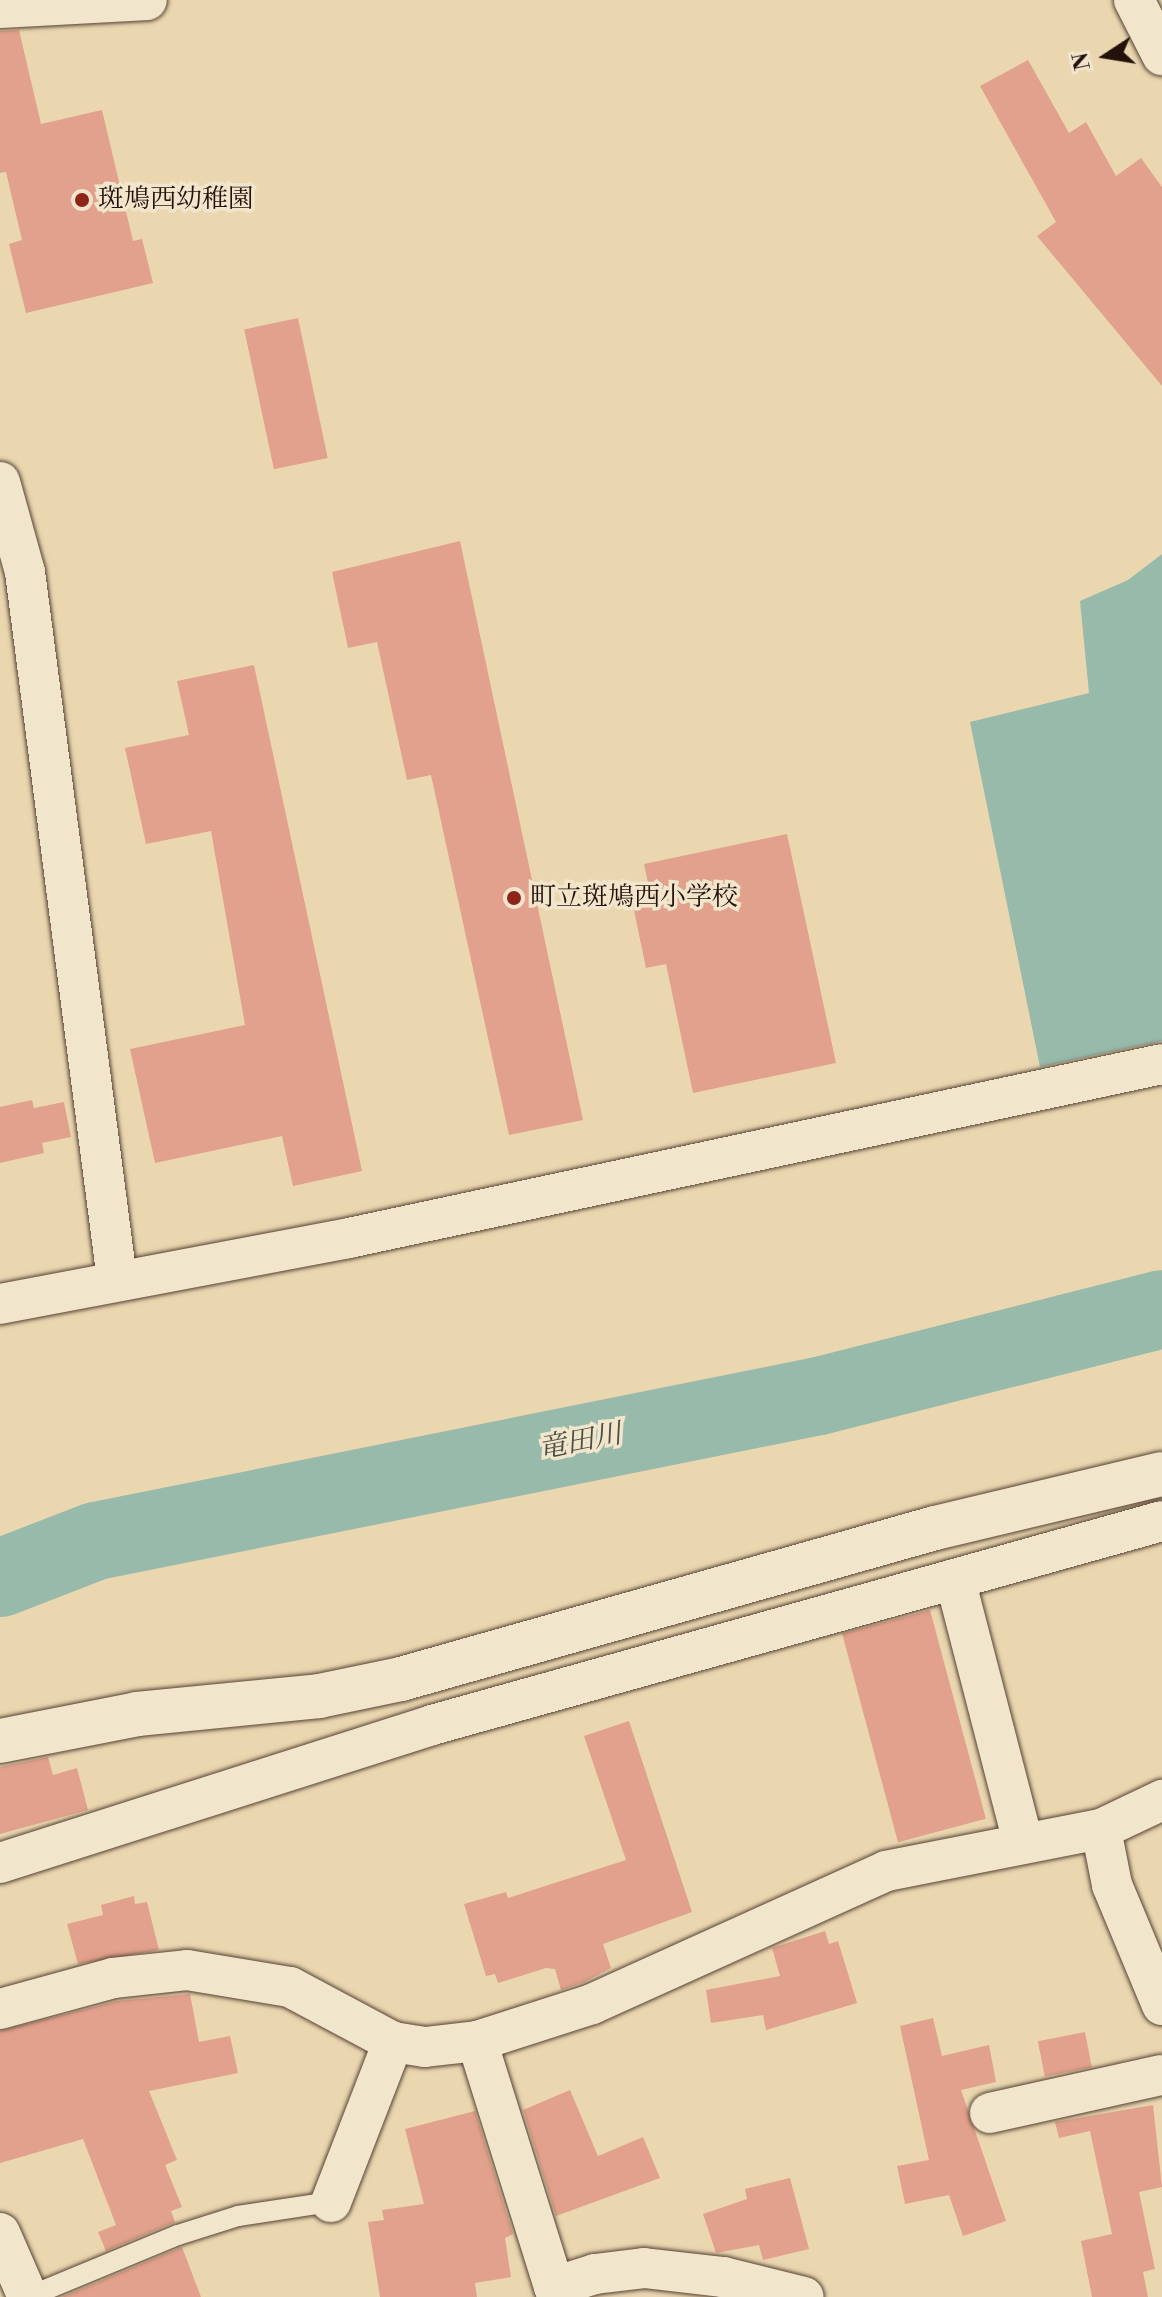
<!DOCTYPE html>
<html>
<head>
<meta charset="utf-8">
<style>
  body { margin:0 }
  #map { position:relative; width:1162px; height:2297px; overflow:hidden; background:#ead7b0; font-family:"Libre Bodoni","Noto Serif JP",serif }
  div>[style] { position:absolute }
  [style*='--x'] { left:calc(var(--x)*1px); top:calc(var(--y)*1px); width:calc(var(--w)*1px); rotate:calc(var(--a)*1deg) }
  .water>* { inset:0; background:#98baab }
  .river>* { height:78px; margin:-39px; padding:0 39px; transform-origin:39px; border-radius:39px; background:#98baab }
  .building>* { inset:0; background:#e2a18c; transform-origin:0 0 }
  .roads { filter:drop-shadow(0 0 2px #564234) drop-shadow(0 0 2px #564234) }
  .lane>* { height:20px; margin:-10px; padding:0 10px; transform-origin:10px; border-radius:10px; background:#f1e5cc }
  .street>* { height:40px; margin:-20px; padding:0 20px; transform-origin:20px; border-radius:20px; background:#f1e5cc }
  .secondary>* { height:44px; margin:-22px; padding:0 22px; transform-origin:22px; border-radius:22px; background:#f1e5cc }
  .dots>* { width:22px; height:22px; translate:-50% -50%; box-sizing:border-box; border:4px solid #f1e5cc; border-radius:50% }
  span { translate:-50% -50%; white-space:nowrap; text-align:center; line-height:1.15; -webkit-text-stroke:7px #f1e5cc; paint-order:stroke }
  .poi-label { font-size:26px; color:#24110a }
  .left { translate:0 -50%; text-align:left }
  .water-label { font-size:28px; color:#4d4c42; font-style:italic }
  .north { position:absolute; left:1066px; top:16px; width:80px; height:80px; -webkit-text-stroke:6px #f1e5cc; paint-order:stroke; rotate:258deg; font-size:22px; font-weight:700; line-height:32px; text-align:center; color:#24110a }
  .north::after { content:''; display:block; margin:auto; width:28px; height:36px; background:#24110a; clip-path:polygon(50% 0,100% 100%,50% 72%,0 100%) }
</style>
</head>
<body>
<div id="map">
  <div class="water">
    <div style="clip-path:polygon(1162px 554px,1162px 1041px,1040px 1067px,970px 722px,1089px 693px,1080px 601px,1128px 580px)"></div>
  </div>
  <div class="river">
    <div style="--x:0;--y:1578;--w:103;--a:-21.1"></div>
    <div style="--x:96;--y:1541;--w:737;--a:-11.34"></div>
    <div style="--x:819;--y:1396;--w:354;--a:-14.2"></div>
  </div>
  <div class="building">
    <div style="clip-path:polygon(19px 30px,41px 124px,102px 110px,133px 241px,142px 239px,153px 283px,26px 313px,9px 244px,22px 240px,6px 172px,0 173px,0 31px)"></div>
    <div style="clip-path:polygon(1028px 60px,1069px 133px,1086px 122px,1116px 176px,1141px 158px,1162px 187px,1162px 386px,1037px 236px,1056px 222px,980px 86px)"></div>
    <div style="left:298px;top:318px;width:143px;height:55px;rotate:78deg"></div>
    <div style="clip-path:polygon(460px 541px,583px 1120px,509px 1135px,431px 775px,407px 780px,377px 642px,348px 648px,332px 572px)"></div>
    <div style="clip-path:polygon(254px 665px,362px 1171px,293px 1186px,282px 1136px,155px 1163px,130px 1049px,245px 1025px,211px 831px,146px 844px,125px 748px,189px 735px,177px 681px)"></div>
    <div style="clip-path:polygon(787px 834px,836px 1063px,693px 1093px,666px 964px,646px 968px,632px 901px,651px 897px,644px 864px)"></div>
    <div style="clip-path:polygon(32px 1100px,34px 1108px,64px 1102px,71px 1137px,42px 1143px,44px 1153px,0 1163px,0 1107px)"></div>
    <div style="left:930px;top:1610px;width:216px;height:91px;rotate:75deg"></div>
    <div style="clip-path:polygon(629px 1721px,692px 1912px,603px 1944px,611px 1968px,584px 1982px,561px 1990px,555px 1969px,546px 1968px,498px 1983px,495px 1974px,486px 1976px,464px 1904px,506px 1892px,508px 1898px,626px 1860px,584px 1736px)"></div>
    <div style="clip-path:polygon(48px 1757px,53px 1775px,77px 1768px,88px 1810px,0 1834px,0 1767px)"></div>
    <div style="clip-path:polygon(134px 1896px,135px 1904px,147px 1902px,159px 1950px,78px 1964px,67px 1924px,103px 1915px,101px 1905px)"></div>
    <div style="clip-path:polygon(825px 1931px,829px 1944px,838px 1941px,857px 2003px,766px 2030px,763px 2015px,711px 2023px,706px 1990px,780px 1976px,772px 1948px)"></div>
    <div style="clip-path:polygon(190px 1994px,199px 2042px,230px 2036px,238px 2073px,149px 2091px,177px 2160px,165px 2165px,182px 2207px,171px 2211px,175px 2222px,106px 2251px,98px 2232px,116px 2225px,83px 2139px,0 2163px,0 2031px,117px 2001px)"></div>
    <div style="clip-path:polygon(933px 2018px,942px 2056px,989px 2045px,996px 2082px,961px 2090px,1006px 2221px,963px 2236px,949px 2195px,905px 2204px,897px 2166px,929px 2160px,900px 2026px)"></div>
    <div style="left:1085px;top:2032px;width:36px;height:48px;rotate:79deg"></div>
    <div style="clip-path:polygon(570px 2090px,598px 2156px,643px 2137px,660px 2178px,556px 2216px,523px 2110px)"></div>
    <div style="clip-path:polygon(1153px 2105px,1162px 2187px,1139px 2192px,1155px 2269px,1143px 2272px,1148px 2297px,1092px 2297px,1081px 2241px,1112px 2234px,1090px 2131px,1059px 2138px,1055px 2122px)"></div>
    <div style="clip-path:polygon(475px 2111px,513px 2234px,505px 2238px,511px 2277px,475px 2283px,477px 2297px,380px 2297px,368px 2222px,384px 2220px,382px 2210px,424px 2204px,405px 2129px)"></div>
    <div style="clip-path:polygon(790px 2178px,809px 2249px,763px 2260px,759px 2245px,716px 2253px,703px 2214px,747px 2199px,745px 2189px)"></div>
    <div style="clip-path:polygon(182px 2247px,201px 2297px,62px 2297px)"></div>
  </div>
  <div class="roads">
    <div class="lane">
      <div style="--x:28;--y:2297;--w:162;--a:-22.5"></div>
      <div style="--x:178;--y:2235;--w:63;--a:-17.6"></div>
      <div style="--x:238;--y:2216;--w:94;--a:-8.6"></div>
    </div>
    <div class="street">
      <div style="--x:1134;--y:0;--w:62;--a:63"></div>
      <div style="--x:0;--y:8;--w:147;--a:-3.1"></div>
      <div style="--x:0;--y:482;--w:93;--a:74.5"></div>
      <div style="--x:25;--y:572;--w:713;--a:82.59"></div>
      <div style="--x:0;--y:1304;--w:355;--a:-10.7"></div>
      <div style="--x:349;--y:1238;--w:831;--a:-12.08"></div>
      <div style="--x:955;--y:1579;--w:271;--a:75.5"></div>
      <div style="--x:1101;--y:1829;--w:57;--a:78.9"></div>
      <div style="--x:1112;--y:1885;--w:130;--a:67.4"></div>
      <div style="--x:0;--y:1863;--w:454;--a:-17.7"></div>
      <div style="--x:432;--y:1725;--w:758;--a:-15.61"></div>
      <div style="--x:0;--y:2009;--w:117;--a:-15.3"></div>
      <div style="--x:113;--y:1978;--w:74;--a:-6.2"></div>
      <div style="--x:187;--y:1970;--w:104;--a:9.4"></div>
      <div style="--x:290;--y:1987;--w:117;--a:28.1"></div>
      <div style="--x:393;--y:2042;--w:32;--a:9"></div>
      <div style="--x:425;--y:2047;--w:52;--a:-6.6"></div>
      <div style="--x:477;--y:2041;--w:121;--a:-17.8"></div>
      <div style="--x:592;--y:2004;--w:323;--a:-24.3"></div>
      <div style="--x:886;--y:1871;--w:219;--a:-11.1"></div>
      <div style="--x:1101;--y:1829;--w:68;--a:-25.4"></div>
      <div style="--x:477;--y:2041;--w:258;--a:72.6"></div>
      <div style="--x:554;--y:2287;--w:43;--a:-17.6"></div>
      <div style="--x:595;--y:2274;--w:49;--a:-7"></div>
      <div style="--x:644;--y:2268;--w:80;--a:6.5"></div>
      <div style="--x:723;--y:2277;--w:83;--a:13.9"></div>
      <div style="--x:990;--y:2113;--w:176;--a:-12.5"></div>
      <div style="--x:331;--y:2202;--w:172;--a:-68.8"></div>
      <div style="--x:0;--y:2233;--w:70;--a:66.4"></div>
    </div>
    <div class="secondary">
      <div style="--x:0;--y:1741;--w:140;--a:-11.1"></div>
      <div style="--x:137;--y:1714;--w:183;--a:-5.6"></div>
      <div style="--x:319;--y:1696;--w:84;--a:-11.7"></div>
      <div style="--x:401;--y:1679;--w:555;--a:-15.79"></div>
      <div style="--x:935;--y:1528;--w:233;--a:-13.4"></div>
    </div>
  </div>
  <div class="dots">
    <div style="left:82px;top:200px;background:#8f2418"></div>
    <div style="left:514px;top:898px;background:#8f2418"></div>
  </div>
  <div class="poi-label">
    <span class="left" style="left:98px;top:200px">斑鳩西幼稚園</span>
    <span class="left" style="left:530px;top:898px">町立斑鳩西小学校</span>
  </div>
  <div class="water-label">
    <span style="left:580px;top:1442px;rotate:-11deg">竜田川</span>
  </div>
  <div class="north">N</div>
</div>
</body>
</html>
